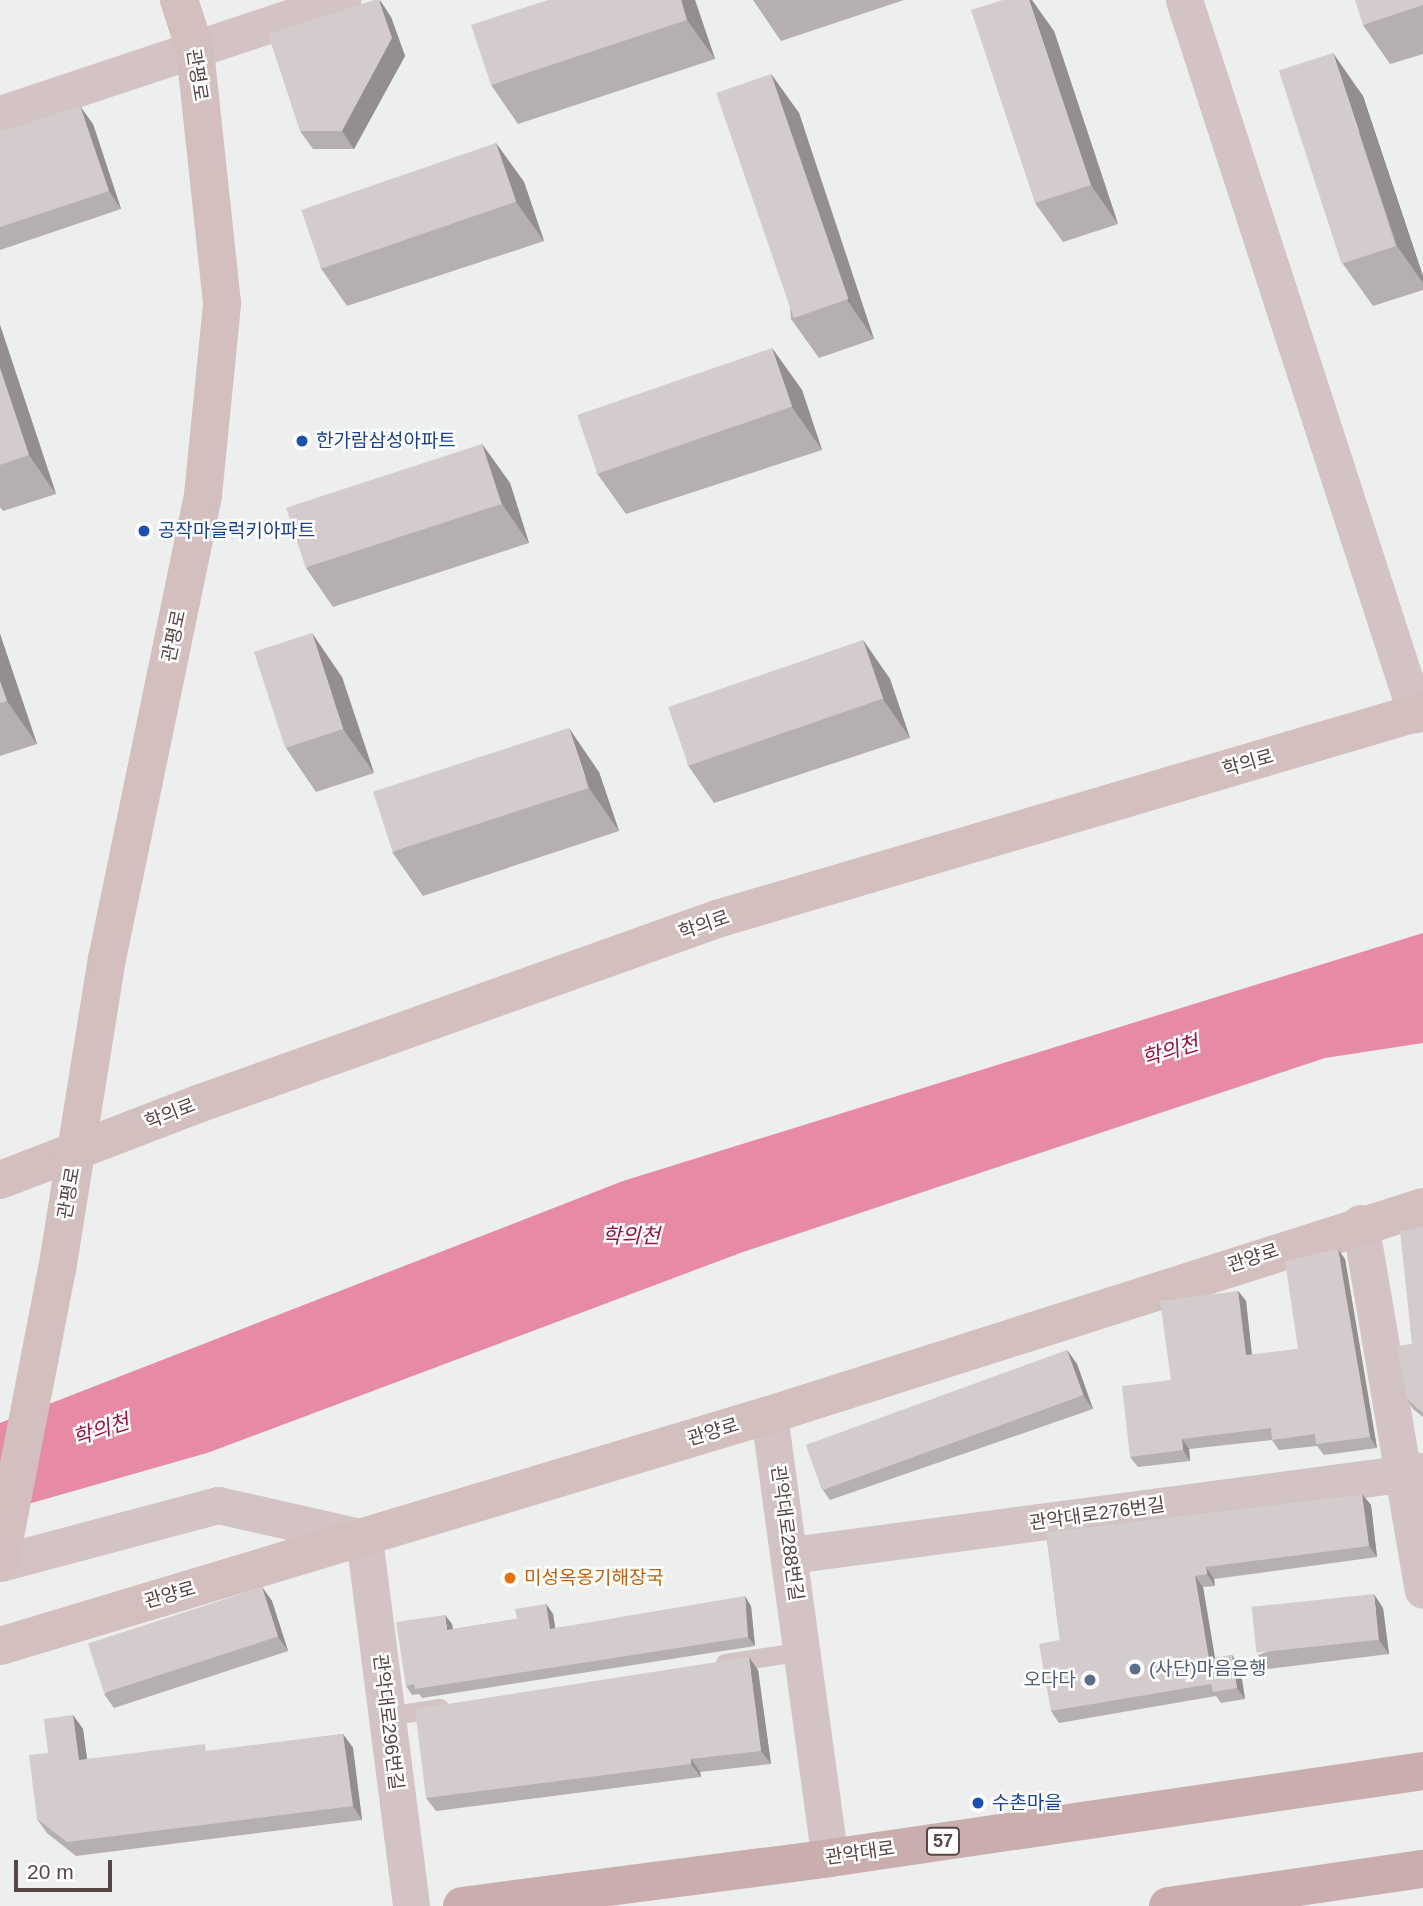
<!DOCTYPE html>
<html>
<head>
<meta charset="utf-8">
<style>
  body { margin:0 }
  #map { position:relative; width:1423px; height:1906px; overflow:hidden; background:#ecefed; font-family:Arial,"Noto Sans KR",sans-serif }
  div>[style] { position:absolute }
  [style*='--x'] { left:calc(var(--x)*1px); top:calc(var(--y)*1px); width:calc(var(--w)*1px); rotate:calc(var(--a)*1deg) }
  .water>* { inset:0; background:#e68aa6 }
  .lane>* { height:19px; margin:-9.5px; padding:0 9.5px; transform-origin:9.5px; border-radius:9.5px; background:#d3c3c4 }
  .street>* { height:37px; margin:-18.5px; padding:0 18.5px; transform-origin:18.5px; border-radius:18.5px; background:#d3c3c4 }
  .secondary>* { height:38px; margin:-19px; padding:0 19px; transform-origin:19px; border-radius:19px; background:#d4bfbf }
  .primary>* { height:38px; margin:-19px; padding:0 19px; transform-origin:19px; border-radius:19px; background:#caadad }
  .wall>* { inset:0; background:#b6afaf }
  .shaded-wall>* { inset:0; background:#948f8f }
  .building>* { inset:0; background:#d4cccc; transform-origin:0 0 }
  .dots>* { width:19px; height:19px; translate:-50% -50%; box-sizing:border-box; border:4px solid #fff; border-radius:50% }
  span { translate:-50% -50%; white-space:nowrap; text-align:center; line-height:1.15; -webkit-text-stroke:5px #fff; paint-order:stroke }
  .shield-label span { padding:2px 5px; background:#fff; border:2px solid; border-radius:5px; -webkit-text-stroke-width:0 }
  .shield-label { font-size:18px; color:#584546; font-weight:700 }
  .street-label { font-size:19px; color:#584546 }
  .transit-label { font-size:19px; color:#164399 }
  .left { translate:0 -50%; text-align:left }
  .food-label { font-size:19px; color:#c56008 }
  .service-label { font-size:19px; color:#4e5e75 }
  .right { translate:-100% -50%; text-align:right }
  .water-label { font-size:21px; color:#9d133d; font-style:italic }
  .scale { position:absolute; left:14px; top:1860px; width:98px; height:32px; box-sizing:border-box; border:4px solid #584546; border-top:0; padding-left:9px; font-size:21px; line-height:24px; white-space:nowrap; color:#584546; -webkit-text-stroke:5px #fff; paint-order:stroke }
</style>
</head>
<body>
<div id="map">
  <div class="water">
    <div style="clip-path:polygon(1423px 933px,1423px 1043px,1325px 1058px,743px 1252px,207px 1453px,0 1512px,0 1423px,623px 1181px)"></div>
  </div>
  <div class="lane">
    <div style="--x:725;--y:1663;--w:79;--a:-8.7"></div>
    <div style="--x:387;--y:1716;--w:53;--a:-8.7"></div>
  </div>
  <div class="street">
    <div style="--x:1184;--y:0;--w:751;--a:72"></div>
    <div style="--x:0;--y:114;--w:361;--a:-18.4"></div>
    <div style="--x:1360;--y:1223;--w:372;--a:80.3"></div>
    <div style="--x:769;--y:1415;--w:447;--a:82.2"></div>
    <div style="--x:791;--y:1555;--w:638;--a:-7.57"></div>
    <div style="--x:0;--y:1563;--w:226;--a:-14.9"></div>
    <div style="--x:218;--y:1505;--w:150;--a:12.7"></div>
    <div style="--x:364;--y:1538;--w:371;--a:82.7"></div>
  </div>
  <div class="secondary">
    <div style="--x:0;--y:1180;--w:212;--a:-21"></div>
    <div style="--x:198;--y:1104;--w:551;--a:-19.62"></div>
    <div style="--x:717;--y:919;--w:736;--a:-16.42"></div>
    <div style="--x:0;--y:1562;--w:298;--a:-79"></div>
    <div style="--x:57;--y:1270;--w:315;--a:-80.9"></div>
    <div style="--x:107;--y:959;--w:474;--a:-78.3"></div>
    <div style="--x:203;--y:495;--w:193;--a:-84.3"></div>
    <div style="--x:222;--y:303;--w:255;--a:-96.1"></div>
    <div style="--x:195;--y:49;--w:52;--a:-108.1"></div>
    <div style="--x:0;--y:1646;--w:803;--a:-16.72"></div>
    <div style="--x:769;--y:1415;--w:686;--a:-17.64"></div>
  </div>
  <div class="primary">
    <div style="--x:462;--y:1906;--w:371;--a:-7.4"></div>
    <div style="--x:830;--y:1858;--w:599;--a:-8.35"></div>
    <div style="--x:1168;--y:1906;--w:258;--a:-8.3"></div>
  </div>
  <div class="wall">
    <div style="clip-path:polygon(695px 0,715px 59px,518px 124px,491px 85px)"></div>
    <div style="clip-path:polygon(753px 0,904px 0,781px 41px)"></div>
    <div style="clip-path:polygon(1423px 0,1423px 54px,1390px 64px,1363px 25px)"></div>
    <div style="clip-path:polygon(391px 17px,405px 56px,354px 149px,313px 149px,300px 131px)"></div>
    <div style="clip-path:polygon(1054px 31px,1118px 224px,1063px 242px,1035px 203px)"></div>
    <div style="clip-path:polygon(771px 74px,799px 113px,874px 339px,819px 358px,791px 319px)"></div>
    <div style="clip-path:polygon(1363px 96px,1423px 276px,1423px 290px,1373px 306px,1343px 264px)"></div>
    <div style="clip-path:polygon(93px 124px,121px 209px,0 250px,0 132px)"></div>
    <div style="clip-path:polygon(496px 143px,524px 182px,544px 241px,347px 306px,320px 267px)"></div>
    <div style="clip-path:polygon(0 325px,56px 494px,3px 511px,0 507px)"></div>
    <div style="clip-path:polygon(772px 348px,802px 390px,822px 450px,626px 514px,596px 472px)"></div>
    <div style="clip-path:polygon(482px 444px,510px 483px,529px 543px,333px 607px,306px 568px)"></div>
    <div style="clip-path:polygon(0 634px,37px 744px,0 756px)"></div>
    <div style="clip-path:polygon(863px 640px,890px 679px,910px 738px,714px 803px,687px 764px)"></div>
    <div style="clip-path:polygon(342px 677px,374px 773px,316px 792px,286px 748px)"></div>
    <div style="clip-path:polygon(599px 772px,619px 831px,423px 896px,392px 852px)"></div>
    <div style="clip-path:polygon(1423px 1227px,1423px 1417px,1413px 1409px,1407px 1399px)"></div>
    <div style="clip-path:polygon(1345px 1259px,1377px 1448px,1324px 1455px,1317px 1446px,1279px 1450px,1272px 1440px,1189px 1449px,1190px 1461px,1138px 1467px,1130px 1457px,1171px 1380px,1238px 1291px,1246px 1301px,1252px 1355px,1298px 1349px)"></div>
    <div style="clip-path:polygon(1067px 1350px,1077px 1364px,1093px 1409px,830px 1500px,820px 1486px)"></div>
    <div style="clip-path:polygon(1362px 1494px,1371px 1505px,1377px 1557px,1214px 1579px,1215px 1586px,1203px 1587px,1215px 1658px,1232px 1655px,1240px 1667px,1245px 1699px,1221px 1703px,1216px 1696px,1059px 1723px,1051px 1711px,1060px 1640px,1046px 1532px)"></div>
    <div style="clip-path:polygon(262px 1587px,272px 1601px,288px 1651px,114px 1708px,104px 1694px)"></div>
    <div style="clip-path:polygon(546px 1604px,553px 1614px,555px 1628px,751px 1606px,755px 1646px,422px 1698px,419px 1694px,412px 1695px,406px 1686px,452px 1624px,453px 1629px,517px 1619px)"></div>
    <div style="clip-path:polygon(1383px 1608px,1389px 1654px,1268px 1669px,1258px 1655px)"></div>
    <div style="clip-path:polygon(758px 1670px,771px 1764px,700px 1772px,701px 1777px,436px 1811px,426px 1798px)"></div>
    <div style="clip-path:polygon(73px 1715px,83px 1729px,87px 1759px,210px 1751px,343px 1734px,353px 1748px,362px 1820px,76px 1856px,47px 1833px,37px 1819px,48px 1753px)"></div>
  </div>
  <div class="shaded-wall">
    <div style="clip-path:polygon(380px 0,391px 17px,405px 56px,354px 149px,342px 131px)"></div>
    <div style="clip-path:polygon(681px 0,695px 0,715px 59px,687px 20px)"></div>
    <div style="clip-path:polygon(1029px 0,1032px 0,1054px 31px,1118px 224px,1091px 185px)"></div>
    <div style="clip-path:polygon(1333px 53px,1363px 96px,1423px 276px,1423px 283px,1397px 246px)"></div>
    <div style="clip-path:polygon(771px 74px,799px 113px,874px 339px,847px 300px)"></div>
    <div style="clip-path:polygon(80px 106px,93px 124px,121px 209px,109px 191px)"></div>
    <div style="clip-path:polygon(496px 143px,524px 182px,544px 241px,516px 202px)"></div>
    <div style="clip-path:polygon(0 325px,56px 494px,29px 455px,0 368px)"></div>
    <div style="clip-path:polygon(772px 348px,802px 390px,822px 450px,792px 407px)"></div>
    <div style="clip-path:polygon(482px 444px,510px 483px,529px 543px,502px 504px)"></div>
    <div style="clip-path:polygon(312px 633px,342px 677px,374px 773px,343px 729px)"></div>
    <div style="clip-path:polygon(0 634px,37px 744px,7px 701px,0 681px)"></div>
    <div style="clip-path:polygon(863px 640px,890px 679px,910px 738px,883px 699px)"></div>
    <div style="clip-path:polygon(569px 728px,599px 772px,619px 831px,589px 788px)"></div>
    <div style="clip-path:polygon(1338px 1249px,1345px 1259px,1377px 1448px,1370px 1437px)"></div>
    <div style="clip-path:polygon(1238px 1291px,1246px 1301px,1253px 1366px,1246px 1355px)"></div>
    <div style="clip-path:polygon(1067px 1350px,1077px 1364px,1093px 1409px,1083px 1395px)"></div>
    <div style="clip-path:polygon(1182px 1439px,1189px 1449px,1190px 1461px,1183px 1450px)"></div>
    <div style="clip-path:polygon(1362px 1494px,1371px 1505px,1377px 1557px,1369px 1546px)"></div>
    <div style="clip-path:polygon(1206px 1567px,1214px 1579px,1215px 1586px,1207px 1574px)"></div>
    <div style="clip-path:polygon(1195px 1576px,1203px 1587px,1217px 1670px,1209px 1659px)"></div>
    <div style="clip-path:polygon(262px 1587px,272px 1601px,288px 1651px,278px 1637px)"></div>
    <div style="clip-path:polygon(1374px 1594px,1383px 1608px,1389px 1654px,1379px 1640px)"></div>
    <div style="clip-path:polygon(745px 1596px,751px 1606px,755px 1646px,748px 1637px)"></div>
    <div style="clip-path:polygon(546px 1604px,553px 1614px,557px 1639px,550px 1629px)"></div>
    <div style="clip-path:polygon(445px 1615px,452px 1624px,454px 1639px,447px 1630px)"></div>
    <div style="clip-path:polygon(1232px 1655px,1240px 1667px,1245px 1699px,1237px 1688px)"></div>
    <div style="clip-path:polygon(749px 1657px,758px 1670px,771px 1764px,761px 1751px)"></div>
    <div style="clip-path:polygon(73px 1715px,83px 1729px,89px 1774px,79px 1760px)"></div>
    <div style="clip-path:polygon(343px 1734px,353px 1748px,362px 1820px,353px 1806px)"></div>
    <div style="clip-path:polygon(691px 1759px,700px 1772px,701px 1777px,691px 1764px)"></div>
  </div>
  <div class="building">
    <div style="clip-path:polygon(374px 0,379px 0,392px 38px,342px 131px,300px 131px,268px 34px)"></div>
    <div style="clip-path:polygon(548px 0,681px 0,687px 20px,491px 85px,471px 25px)"></div>
    <div style="clip-path:polygon(1003px 0,1029px 0,1091px 185px,1035px 203px,971px 10px)"></div>
    <div style="clip-path:polygon(1355px 0,1423px 0,1423px 5px,1363px 25px)"></div>
    <div style="left:1333px;top:53px;width:203px;height:57px;rotate:72deg"></div>
    <div style="left:771px;top:74px;width:238px;height:58px;rotate:71deg"></div>
    <div style="clip-path:polygon(80px 106px,109px 191px,0 227px,0 132px)"></div>
    <div style="left:496px;top:143px;width:62px;height:206px;rotate:71deg"></div>
    <div style="left:772px;top:348px;width:62px;height:206px;rotate:71deg"></div>
    <div style="clip-path:polygon(0 368px,29px 455px,0 465px)"></div>
    <div style="left:482px;top:444px;width:63px;height:206px;rotate:72deg"></div>
    <div style="left:312px;top:633px;width:101px;height:61px;rotate:72deg"></div>
    <div style="left:863px;top:640px;width:62px;height:206px;rotate:71deg"></div>
    <div style="clip-path:polygon(0 681px,7px 701px,0 703px)"></div>
    <div style="left:569px;top:728px;width:63px;height:206px;rotate:72deg"></div>
    <div style="clip-path:polygon(1423px 1227px,1423px 1413px,1407px 1399px,1397px 1346px,1412px 1344px,1400px 1231px)"></div>
    <div style="clip-path:polygon(1338px 1249px,1370px 1437px,1316px 1444px,1315px 1434px,1272px 1440px,1271px 1428px,1182px 1439px,1183px 1450px,1130px 1457px,1122px 1386px,1171px 1380px,1160px 1301px,1238px 1291px,1246px 1355px,1298px 1349px,1285px 1261px)"></div>
    <div style="left:1067px;top:1350px;width:48px;height:278px;rotate:70deg"></div>
    <div style="clip-path:polygon(1362px 1494px,1369px 1546px,1206px 1567px,1207px 1574px,1195px 1576px,1209px 1659px,1232px 1655px,1237px 1688px,1213px 1692px,1211px 1684px,1051px 1711px,1039px 1644px,1060px 1640px,1046px 1532px)"></div>
    <div style="left:262px;top:1587px;width:52px;height:183px;rotate:72deg"></div>
    <div style="left:1374px;top:1594px;width:46px;height:123px;rotate:84deg"></div>
    <div style="clip-path:polygon(745px 1596px,748px 1637px,415px 1689px,414px 1684px,406px 1686px,396px 1622px,445px 1615px,447px 1630px,517px 1619px,515px 1609px,546px 1604px,550px 1629px)"></div>
    <div style="clip-path:polygon(749px 1657px,761px 1751px,691px 1759px,691px 1764px,426px 1798px,415px 1709px)"></div>
    <div style="clip-path:polygon(73px 1715px,79px 1760px,205px 1744px,206px 1751px,343px 1734px,353px 1806px,67px 1842px,37px 1819px,29px 1755px,48px 1753px,44px 1719px)"></div>
  </div>
  <div class="dots">
    <div style="left:302px;top:441px;background:#1a4fb4"></div>
    <div style="left:144px;top:531px;background:#1a4fb4"></div>
    <div style="left:510px;top:1578px;background:#e8710a"></div>
    <div style="left:1135px;top:1669px;background:#5c6f8a"></div>
    <div style="left:1090px;top:1680px;background:#5c6f8a"></div>
    <div style="left:978px;top:1803px;background:#1a4fb4"></div>
  </div>
  <div class="shield-label">
    <span style="left:943px;top:1841px">57</span>
  </div>
  <div class="street-label">
    <span style="left:197px;top:75px;rotate:81deg">관평로</span>
    <span style="left:174px;top:636px;rotate:-78deg">관평로</span>
    <span style="left:1248px;top:763px;rotate:-16deg">학의로</span>
    <span style="left:704px;top:925px;rotate:-19deg">학의로</span>
    <span style="left:170px;top:1114px;rotate:-21deg">학의로</span>
    <span style="left:69px;top:1193px;rotate:-80deg">관평로</span>
    <span style="left:1253px;top:1258px;rotate:-18deg">관양로</span>
    <span style="left:713px;top:1432px;rotate:-17deg">관양로</span>
    <span style="left:1097px;top:1514px;rotate:-8deg">관악대로276번길</span>
    <span style="left:787px;top:1533px;rotate:82deg">관악대로288번길</span>
    <span style="left:170px;top:1595px;rotate:-16deg">관양로</span>
    <span style="left:388px;top:1722px;rotate:83deg">관악대로296번길</span>
    <span style="left:860px;top:1853px;rotate:-8deg">관악대로</span>
  </div>
  <div class="transit-label">
    <span class="left" style="left:316px;top:441px">한가람삼성아파트</span>
    <span class="left" style="left:158px;top:531px">공작마을럭키아파트</span>
    <span class="left" style="left:992px;top:1803px">수촌마을</span>
  </div>
  <div class="food-label">
    <span class="left" style="left:524px;top:1578px">미성옥옹기해장국</span>
  </div>
  <div class="service-label">
    <span class="left" style="left:1149px;top:1669px">(사단)마음은행</span>
    <span class="right" style="left:1076px;top:1680px">오다다</span>
  </div>
  <div class="water-label">
    <span style="left:1170px;top:1051px;rotate:-17deg">학의천</span>
    <span style="left:631px;top:1236px">학의천</span>
    <span style="left:101px;top:1430px;rotate:-18deg">학의천</span>
  </div>
  <div class="scale">20 m</div>
</div>
</body>
</html>
